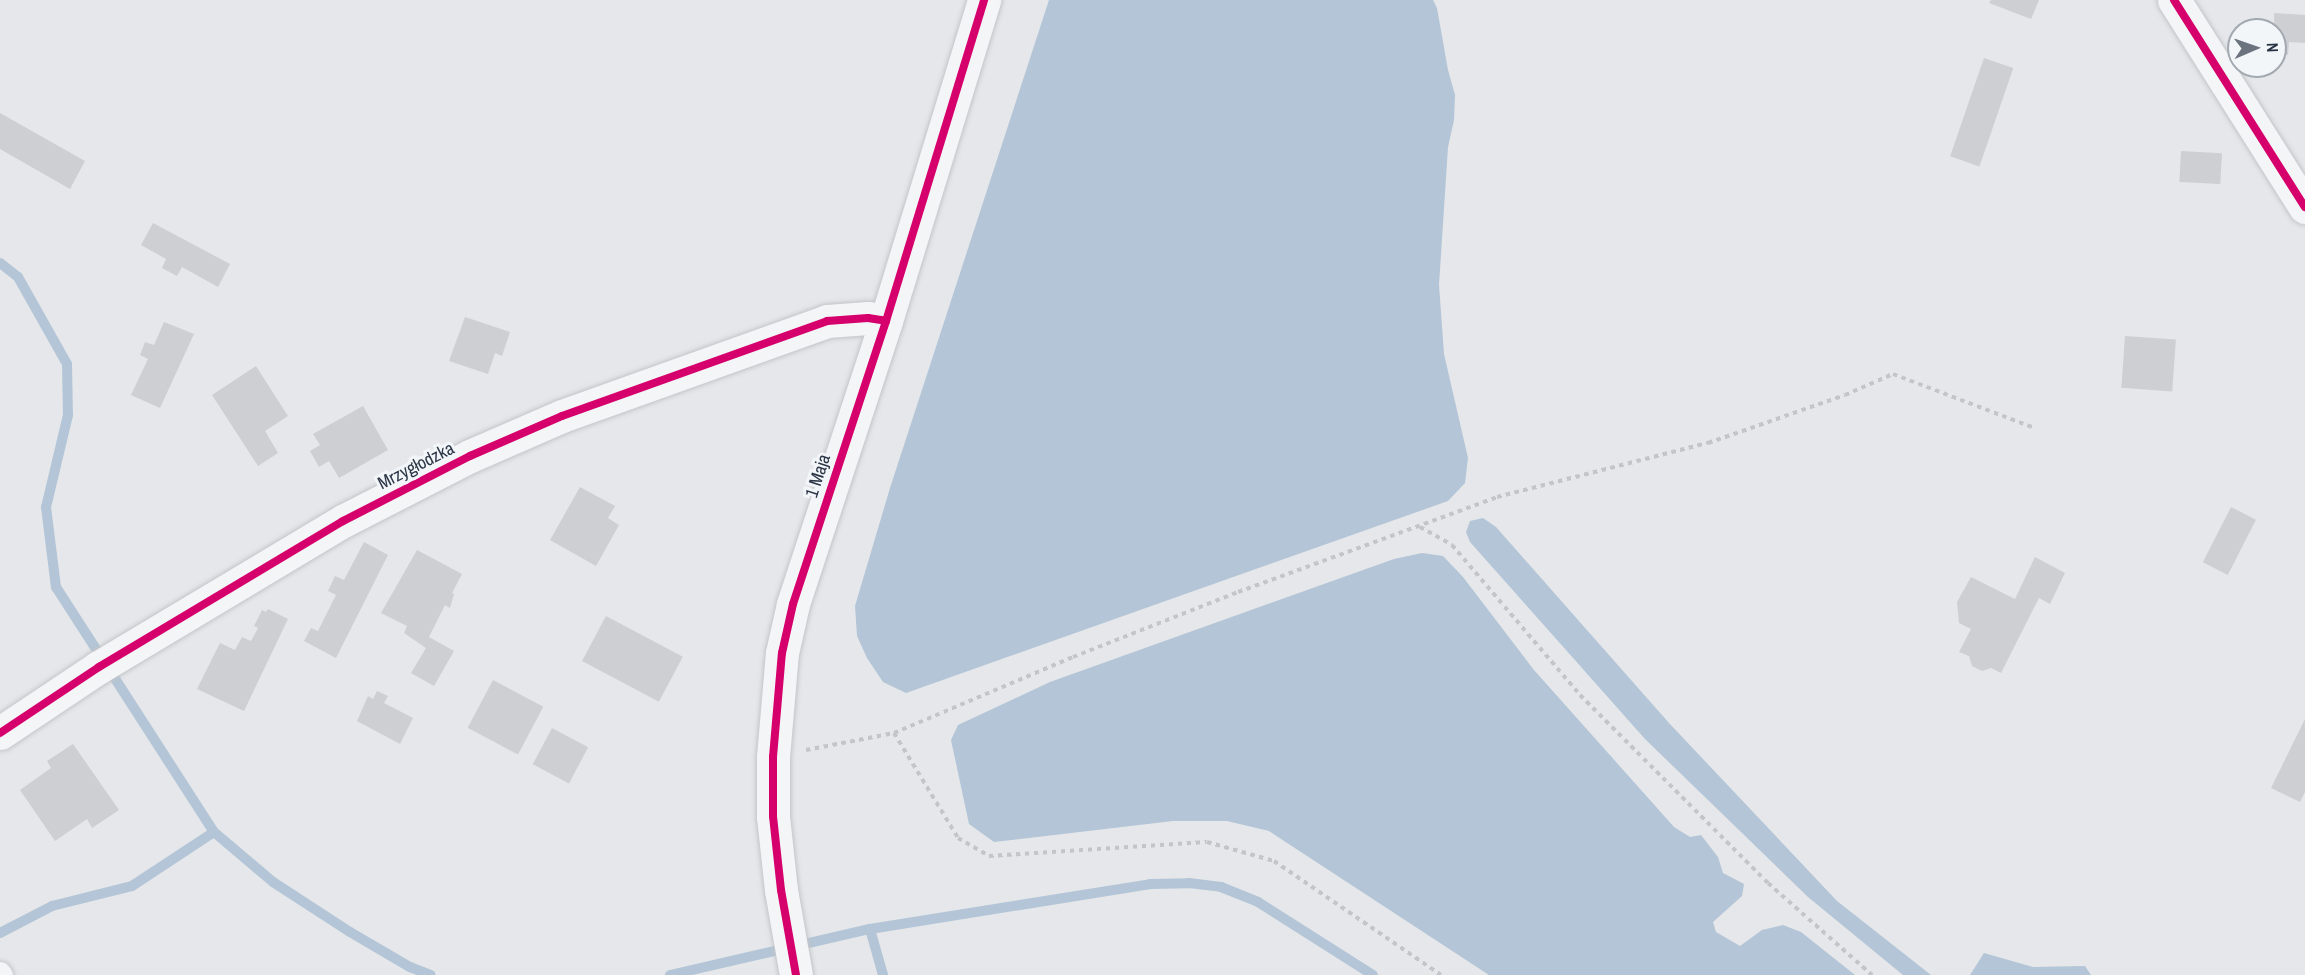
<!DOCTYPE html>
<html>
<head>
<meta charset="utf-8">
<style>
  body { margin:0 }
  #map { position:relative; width:2305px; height:975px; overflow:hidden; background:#e5e7ea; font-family:"Archivo Narrow",sans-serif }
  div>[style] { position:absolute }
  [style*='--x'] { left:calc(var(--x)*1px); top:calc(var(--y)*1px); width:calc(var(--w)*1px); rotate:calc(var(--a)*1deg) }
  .water>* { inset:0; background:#b3c5d6 }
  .stream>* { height:10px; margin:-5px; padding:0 5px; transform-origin:5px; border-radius:5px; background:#b3c5d6 }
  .building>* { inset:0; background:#cdcfd3; transform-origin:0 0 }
  .path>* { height:4px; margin-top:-2px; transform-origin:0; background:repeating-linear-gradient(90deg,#c3c5ca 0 4.5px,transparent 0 9px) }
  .roads { filter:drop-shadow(0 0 2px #c3c5c8) drop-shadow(0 0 2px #c3c5c8) }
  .lane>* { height:21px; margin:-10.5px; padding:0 10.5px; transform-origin:10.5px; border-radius:10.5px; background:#f4f5f7 }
  .street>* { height:33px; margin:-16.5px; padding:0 16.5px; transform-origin:16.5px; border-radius:16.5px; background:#f4f5f7 }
  .cycleway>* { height:8px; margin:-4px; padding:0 4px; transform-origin:4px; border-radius:4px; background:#d6006c }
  span { translate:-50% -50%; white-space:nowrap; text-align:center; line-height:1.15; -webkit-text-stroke:6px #f3f6f9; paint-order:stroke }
  .street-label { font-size:18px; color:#2a3545 }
  .north { position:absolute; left:2227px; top:18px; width:60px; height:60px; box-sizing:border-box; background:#f3f6f9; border:2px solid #a3a9b1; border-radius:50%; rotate:88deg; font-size:16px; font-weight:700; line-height:24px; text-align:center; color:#2a3545 }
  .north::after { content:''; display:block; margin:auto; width:21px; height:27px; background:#6b737f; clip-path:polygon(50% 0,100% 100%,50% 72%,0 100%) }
</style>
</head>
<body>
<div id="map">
  <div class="water">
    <div style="clip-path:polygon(1049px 0,1433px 0,1437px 8px,1448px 70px,1455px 95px,1454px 120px,1448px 147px,1439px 285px,1444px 354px,1468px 458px,1465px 483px,1448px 501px,906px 693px,883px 682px,867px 658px,857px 636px,855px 606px,890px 488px)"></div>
    <div style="clip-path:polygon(1483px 518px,1496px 527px,1669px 723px,1837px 901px,1931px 975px,1903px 975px,1808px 897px,1645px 739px,1470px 542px,1466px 532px,1470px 521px)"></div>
    <div style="clip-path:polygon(1422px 553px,1443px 556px,1463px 577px,1534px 670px,1674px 827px,1690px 837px,1701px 835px,1718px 857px,1723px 873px,1744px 884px,1742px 896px,1713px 922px,1716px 932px,1740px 946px,1762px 930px,1783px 925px,1801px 932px,1855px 975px,1489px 975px,1269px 831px,1227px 821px,1173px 821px,994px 842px,969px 824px,951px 740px,958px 725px,1050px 682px,1394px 559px)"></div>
    <div style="clip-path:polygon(1984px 953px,2033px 967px,2085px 966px,2091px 975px,1970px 975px)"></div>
  </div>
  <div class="stream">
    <div style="--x:0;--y:263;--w:23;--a:38"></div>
    <div style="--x:18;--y:277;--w:100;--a:60.6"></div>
    <div style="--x:67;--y:364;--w:51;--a:88.9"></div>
    <div style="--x:68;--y:415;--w:95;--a:103.4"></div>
    <div style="--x:46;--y:507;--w:81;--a:82.9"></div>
    <div style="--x:56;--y:587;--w:292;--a:57.2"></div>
    <div style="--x:214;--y:832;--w:77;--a:40.3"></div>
    <div style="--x:273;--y:882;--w:92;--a:33"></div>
    <div style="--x:350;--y:932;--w:69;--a:30.3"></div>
    <div style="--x:410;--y:967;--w:22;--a:21"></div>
    <div style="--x:870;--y:929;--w:48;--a:74.2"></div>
    <div style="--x:0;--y:933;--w:59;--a:-27.4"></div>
    <div style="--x:52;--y:906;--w:82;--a:-14"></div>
    <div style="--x:132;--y:886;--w:98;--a:-33.4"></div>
    <div style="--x:670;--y:975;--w:205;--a:-13"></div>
    <div style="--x:870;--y:929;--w:284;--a:-9.1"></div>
    <div style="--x:1150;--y:884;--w:39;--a:-1"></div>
    <div style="--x:1189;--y:883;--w:32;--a:7"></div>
    <div style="--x:1221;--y:887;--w:40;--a:22"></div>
    <div style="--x:1258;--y:902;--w:136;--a:32.4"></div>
  </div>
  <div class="building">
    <div style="clip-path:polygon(1991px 0,2039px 0,2031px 19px,1989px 3px)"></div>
    <div style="clip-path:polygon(2274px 13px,2305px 15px,2305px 43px,2289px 42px,2288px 55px,2275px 54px)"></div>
    <div style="left:1984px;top:58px;width:31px;height:104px;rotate:19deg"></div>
    <div style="clip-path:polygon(0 113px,85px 161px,70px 189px,0 149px)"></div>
    <div style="left:2181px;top:151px;width:41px;height:31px;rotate:3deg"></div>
    <div style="clip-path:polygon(153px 223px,230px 264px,218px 287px,182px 267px,177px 276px,162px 268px,166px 259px,141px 245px)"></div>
    <div style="clip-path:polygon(465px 317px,510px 332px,502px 356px,495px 353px,488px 374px,449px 361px)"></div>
    <div style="clip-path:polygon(164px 322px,194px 334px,160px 408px,131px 395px,148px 359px,140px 355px,145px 342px,154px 345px)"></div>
    <div style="left:2125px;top:336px;width:51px;height:52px;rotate:4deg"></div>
    <div style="clip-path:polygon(256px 366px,288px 416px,265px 431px,278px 453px,258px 466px,212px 395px)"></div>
    <div style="clip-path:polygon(363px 406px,388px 450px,339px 478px,329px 461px,319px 467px,310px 451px,320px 445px,313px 434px)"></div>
    <div style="clip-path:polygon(580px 487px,615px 506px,608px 518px,619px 525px,596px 566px,550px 540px)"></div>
    <div style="left:2231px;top:507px;width:28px;height:62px;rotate:27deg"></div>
    <div style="clip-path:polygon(364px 542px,388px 555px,336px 658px,304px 641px,311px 628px,318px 631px,336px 595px,328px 591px,335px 576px,344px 580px)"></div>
    <div style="clip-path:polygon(417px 550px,462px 574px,452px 593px,454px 594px,450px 608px,445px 605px,429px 637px,454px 651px,434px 686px,411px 673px,426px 648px,404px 633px,407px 626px,381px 613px)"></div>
    <div style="clip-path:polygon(2035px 557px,2065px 573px,2050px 604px,2039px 598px,2001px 673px,1991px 668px,1982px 671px,1972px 666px,1969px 656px,1959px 652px,1971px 629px,1959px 623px,1957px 602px,1971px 577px,2015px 599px)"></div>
    <div style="clip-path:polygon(268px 609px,288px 619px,244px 711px,197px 689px,220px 643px,235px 650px,242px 637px,251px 641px,258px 628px,254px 626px,262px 610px,266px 612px)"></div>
    <div style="left:606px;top:616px;width:87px;height:51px;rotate:28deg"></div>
    <div style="left:493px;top:680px;width:57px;height:54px;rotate:28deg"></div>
    <div style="clip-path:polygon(377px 691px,388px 696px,384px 703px,413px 718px,400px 744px,357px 721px,368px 696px,373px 699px)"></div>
    <div style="clip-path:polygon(2305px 719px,2305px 792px,2300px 802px,2271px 788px)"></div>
    <div style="left:552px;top:728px;width:41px;height:41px;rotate:28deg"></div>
    <div style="clip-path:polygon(73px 744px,119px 810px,92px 828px,87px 819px,55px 841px,20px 790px,51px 768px,47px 761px)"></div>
  </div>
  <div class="path">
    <div style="--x:1420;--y:527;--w:37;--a:29"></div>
    <div style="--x:1452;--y:545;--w:197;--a:49.5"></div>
    <div style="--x:1580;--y:695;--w:266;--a:45"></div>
    <div style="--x:1768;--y:883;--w:139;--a:41.5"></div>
    <div style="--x:894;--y:733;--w:123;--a:58.6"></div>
    <div style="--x:958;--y:838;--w:36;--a:30"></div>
    <div style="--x:989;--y:856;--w:218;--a:-3.7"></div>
    <div style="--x:1207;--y:842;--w:70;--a:15.8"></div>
    <div style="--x:1274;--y:861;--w:202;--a:34.3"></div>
    <div style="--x:806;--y:750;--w:90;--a:-10.9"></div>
    <div style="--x:894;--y:733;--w:194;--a:-23"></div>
    <div style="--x:1073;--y:657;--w:177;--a:-21.5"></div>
    <div style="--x:1238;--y:592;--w:276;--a:-20.1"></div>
    <div style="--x:1497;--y:497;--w:218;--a:-14.4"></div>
    <div style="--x:1708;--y:443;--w:145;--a:-19.3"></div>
    <div style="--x:1845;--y:395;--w:52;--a:-23.6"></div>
    <div style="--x:1893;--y:374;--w:149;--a:20.9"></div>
  </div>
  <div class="roads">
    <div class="lane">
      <div style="--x:0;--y:972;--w:4;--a:56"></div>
    </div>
    <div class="street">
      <div style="--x:2174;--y:0;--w:245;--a:57.7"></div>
      <div style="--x:0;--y:733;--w:119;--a:-33.7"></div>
      <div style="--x:99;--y:667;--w:284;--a:-30.9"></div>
      <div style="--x:343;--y:521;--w:143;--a:-27.1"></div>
      <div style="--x:470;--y:456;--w:100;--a:-23.5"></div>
      <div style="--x:562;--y:416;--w:282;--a:-19.7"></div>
      <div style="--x:827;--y:321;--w:41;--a:-4.2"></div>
      <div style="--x:868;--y:318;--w:18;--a:9"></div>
      <div style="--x:796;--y:975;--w:86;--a:-100"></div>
      <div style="--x:781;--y:890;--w:74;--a:-96.2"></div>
      <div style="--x:773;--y:816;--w:59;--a:-90"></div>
      <div style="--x:773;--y:757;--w:104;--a:-85.1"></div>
      <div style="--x:782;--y:653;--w:50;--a:-77.3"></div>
      <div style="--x:793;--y:604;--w:298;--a:-71.8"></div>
      <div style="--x:886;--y:321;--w:336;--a:-73"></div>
    </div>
  </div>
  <div class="cycleway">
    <div style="--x:2174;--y:0;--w:245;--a:57.7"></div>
    <div style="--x:0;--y:733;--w:119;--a:-33.7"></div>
    <div style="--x:99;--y:667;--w:284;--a:-30.9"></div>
    <div style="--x:343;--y:521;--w:143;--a:-27.1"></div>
    <div style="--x:470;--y:456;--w:100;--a:-23.5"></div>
    <div style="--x:562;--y:416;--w:282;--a:-19.7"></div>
    <div style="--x:827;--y:321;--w:41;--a:-4.2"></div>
    <div style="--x:868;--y:318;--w:18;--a:9"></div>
    <div style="--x:796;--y:975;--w:86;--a:-100"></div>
    <div style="--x:781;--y:890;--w:74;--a:-96.2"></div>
    <div style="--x:773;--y:816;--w:59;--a:-90"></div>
    <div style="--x:773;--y:757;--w:104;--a:-85.1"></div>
    <div style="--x:782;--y:653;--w:50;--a:-77.3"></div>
    <div style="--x:793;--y:604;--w:298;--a:-71.8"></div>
    <div style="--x:886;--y:321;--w:336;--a:-73"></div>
  </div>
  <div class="street-label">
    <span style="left:416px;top:466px;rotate:-27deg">Mrzygłodzka</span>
    <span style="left:818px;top:476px;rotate:-72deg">1 Maja</span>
  </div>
  <div class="north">N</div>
</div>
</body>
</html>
